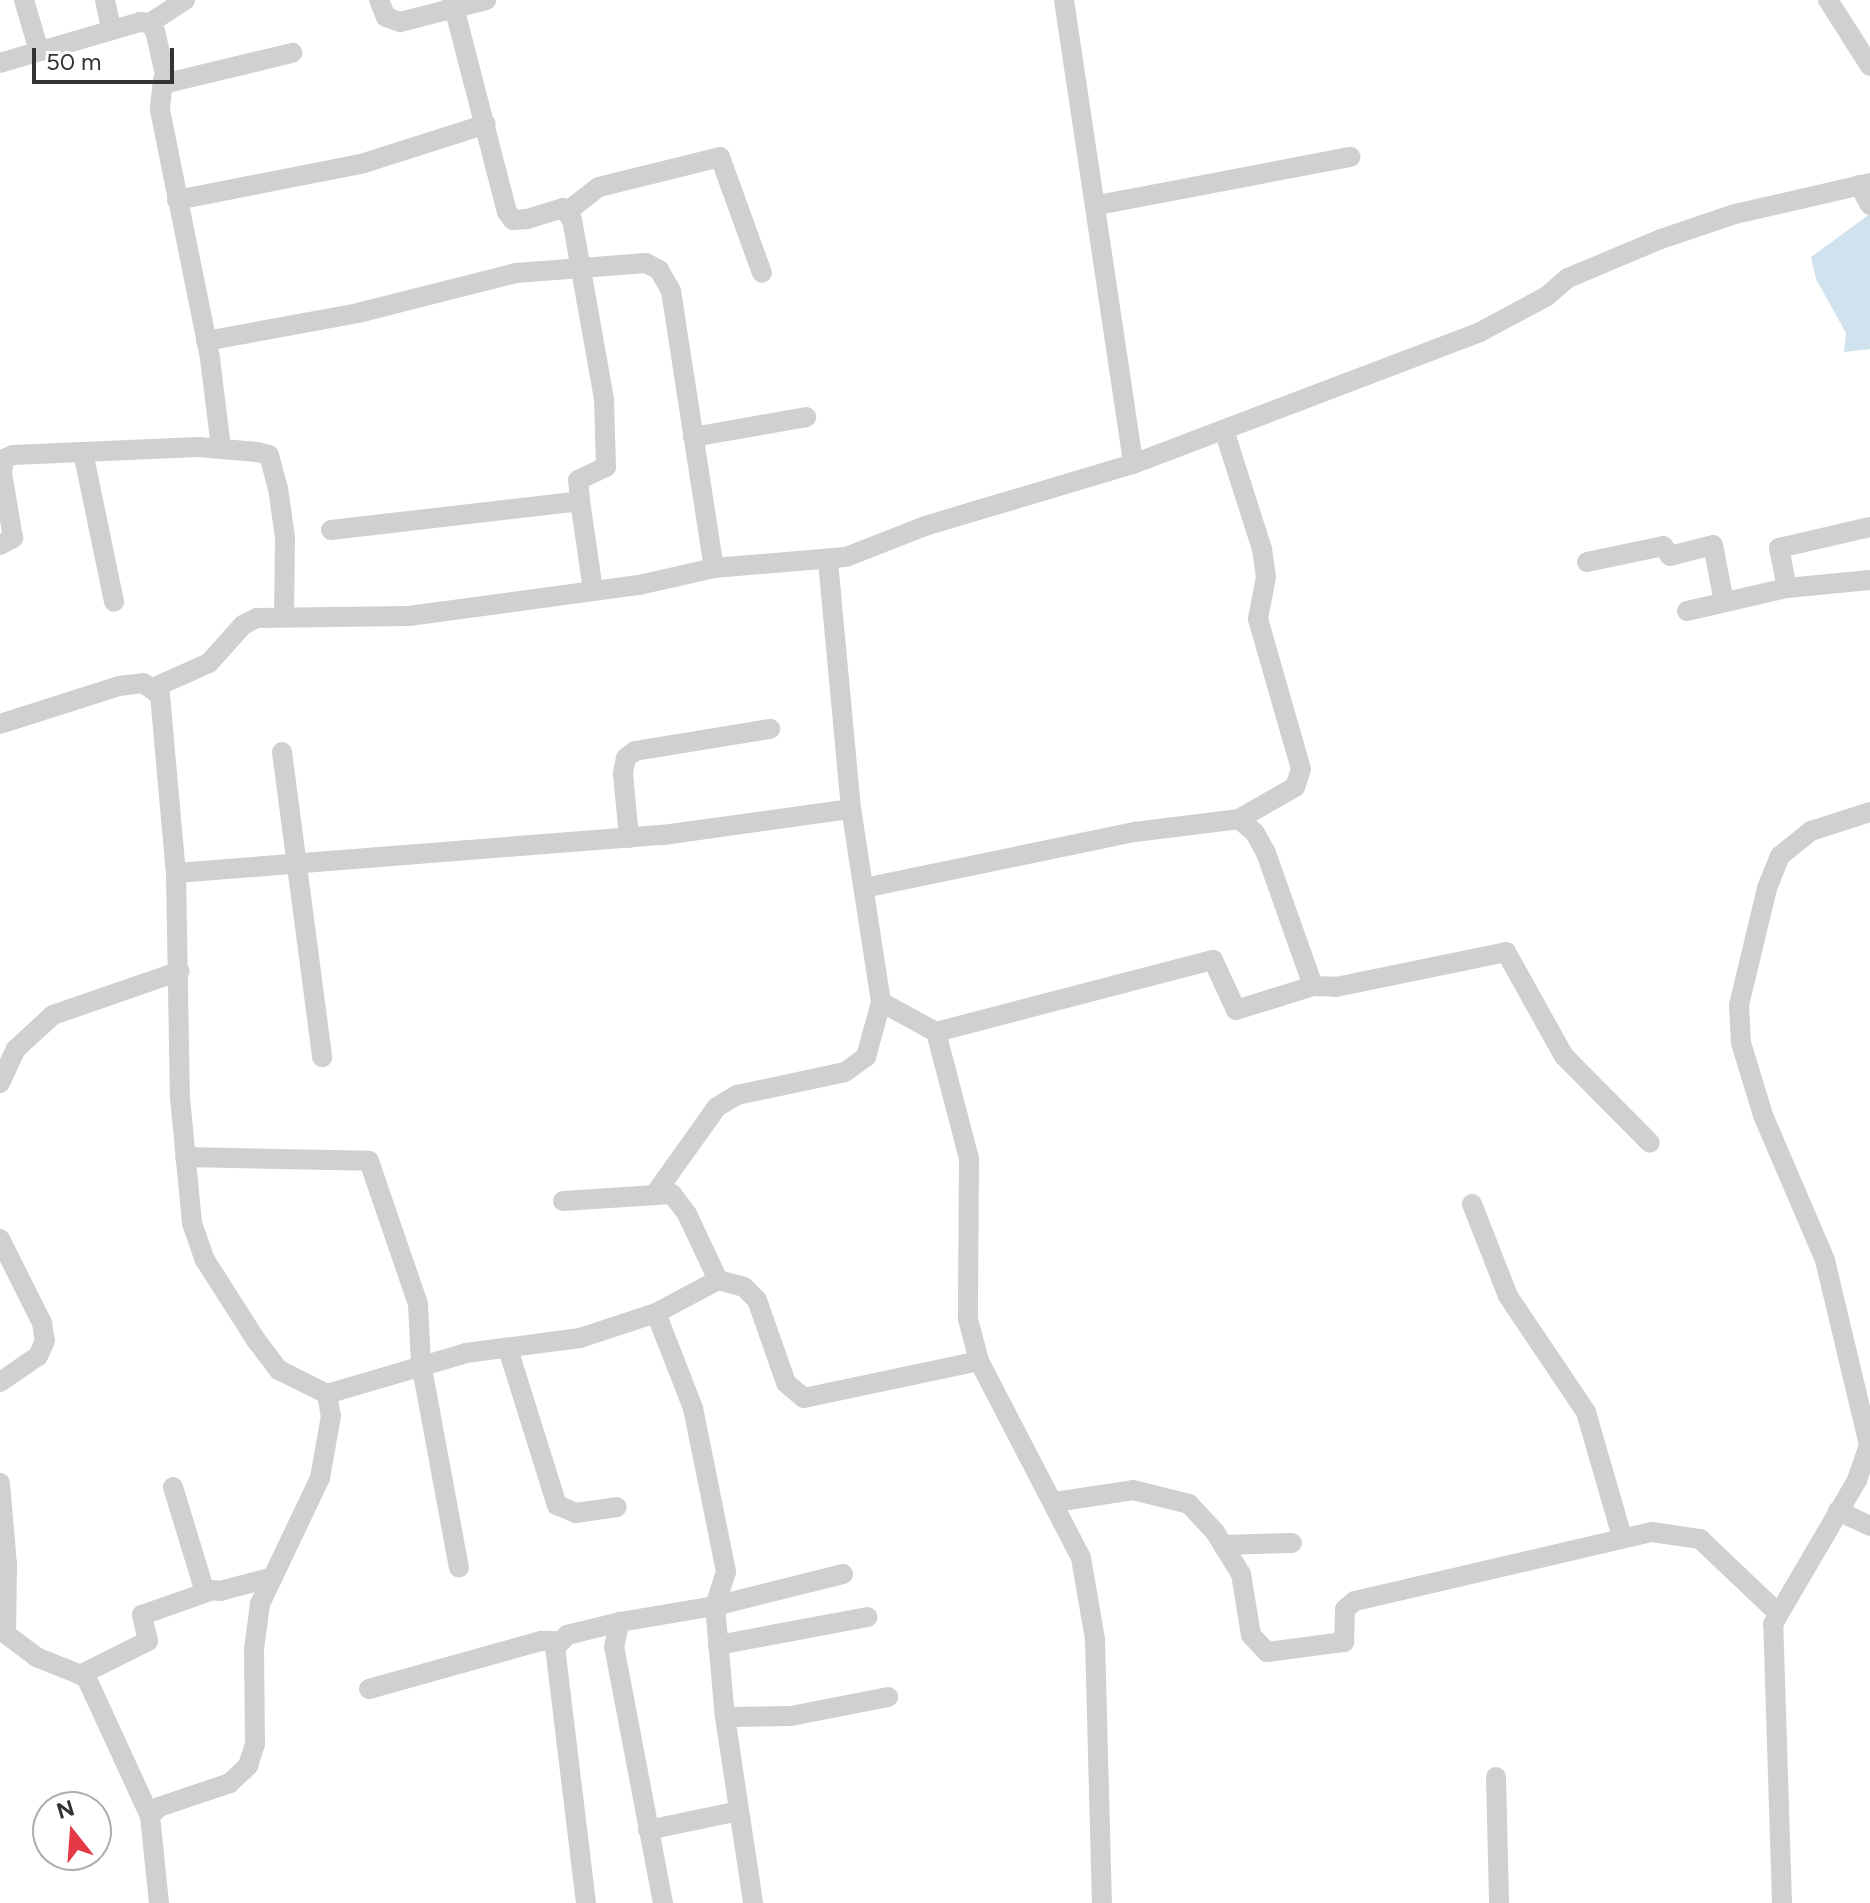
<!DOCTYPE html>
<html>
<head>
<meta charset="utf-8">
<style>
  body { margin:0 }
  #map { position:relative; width:1870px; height:1903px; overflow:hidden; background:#fff; font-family:Figtree,sans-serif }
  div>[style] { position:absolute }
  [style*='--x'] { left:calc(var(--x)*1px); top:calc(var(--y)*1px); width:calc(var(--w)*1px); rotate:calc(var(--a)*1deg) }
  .water>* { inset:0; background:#cfe2ee }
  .street>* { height:20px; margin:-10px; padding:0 10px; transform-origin:10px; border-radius:10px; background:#d0d0d0 }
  span { translate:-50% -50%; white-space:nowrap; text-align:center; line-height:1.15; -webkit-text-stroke:8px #fff; paint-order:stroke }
  .north { position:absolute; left:32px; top:1791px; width:80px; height:80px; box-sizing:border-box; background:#fff; border:2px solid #adadad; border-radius:50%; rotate:343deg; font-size:22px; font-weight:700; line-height:32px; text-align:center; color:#333 }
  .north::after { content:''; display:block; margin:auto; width:28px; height:36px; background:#e63946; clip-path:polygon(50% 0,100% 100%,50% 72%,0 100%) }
  .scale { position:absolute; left:32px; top:48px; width:142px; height:36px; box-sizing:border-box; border:4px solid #333; border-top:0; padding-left:10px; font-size:24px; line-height:28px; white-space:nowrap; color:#333; -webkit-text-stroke:6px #fff; paint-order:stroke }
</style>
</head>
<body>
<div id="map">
  <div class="water">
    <div style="clip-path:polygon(1870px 214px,1870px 349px,1844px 352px,1846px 333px,1816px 279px,1811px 257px)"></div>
  </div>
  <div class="street">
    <div style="--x:24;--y:0;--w:53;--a:73.6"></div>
    <div style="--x:105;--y:0;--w:30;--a:78"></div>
    <div style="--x:379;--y:0;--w:18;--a:68"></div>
    <div style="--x:386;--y:17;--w:15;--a:20"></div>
    <div style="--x:400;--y:22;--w:89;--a:-14.3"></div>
    <div style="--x:1064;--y:0;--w:469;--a:81.5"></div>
    <div style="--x:1828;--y:0;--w:78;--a:57.5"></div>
    <div style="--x:150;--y:23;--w:42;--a:-33.3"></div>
    <div style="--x:0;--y:63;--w:146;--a:-16.3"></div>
    <div style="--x:140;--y:22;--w:10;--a:6"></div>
    <div style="--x:150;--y:23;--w:9;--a:58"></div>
    <div style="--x:155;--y:31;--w:53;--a:77"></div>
    <div style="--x:167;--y:83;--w:129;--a:-13.5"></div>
    <div style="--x:163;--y:79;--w:31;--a:96"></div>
    <div style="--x:160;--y:110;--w:254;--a:78.6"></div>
    <div style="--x:210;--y:359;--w:89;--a:82.9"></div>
    <div style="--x:1859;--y:185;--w:23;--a:61"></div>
    <div style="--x:177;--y:200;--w:187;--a:-11.1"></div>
    <div style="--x:361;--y:164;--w:131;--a:-17.7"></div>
    <div style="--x:1098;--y:205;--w:257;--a:-10.8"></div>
    <div style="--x:568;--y:211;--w:39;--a:-38"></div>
    <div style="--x:599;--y:187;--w:125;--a:-13.9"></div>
    <div style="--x:720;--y:157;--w:123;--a:70.1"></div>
    <div style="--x:206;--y:341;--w:155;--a:-10.4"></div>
    <div style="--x:358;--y:313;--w:163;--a:-14.2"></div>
    <div style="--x:516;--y:273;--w:130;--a:-4.4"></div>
    <div style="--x:646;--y:263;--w:15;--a:28"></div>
    <div style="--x:659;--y:270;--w:24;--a:60"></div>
    <div style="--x:671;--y:291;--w:280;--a:81.2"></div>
    <div style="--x:1224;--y:430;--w:125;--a:72.3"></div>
    <div style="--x:1262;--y:549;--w:28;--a:82"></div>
    <div style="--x:1266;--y:577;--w:43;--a:100.8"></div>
    <div style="--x:1258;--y:619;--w:156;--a:74"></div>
    <div style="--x:1301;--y:769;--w:19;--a:108"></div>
    <div style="--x:1295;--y:787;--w:64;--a:150.3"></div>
    <div style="--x:693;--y:437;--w:115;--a:-10"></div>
    <div style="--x:83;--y:452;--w:153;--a:78.3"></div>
    <div style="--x:580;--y:501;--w:90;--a:81.7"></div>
    <div style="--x:331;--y:530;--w:251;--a:-6.6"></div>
    <div style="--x:580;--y:501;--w:21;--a:-95"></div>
    <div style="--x:578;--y:480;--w:31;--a:-25"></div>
    <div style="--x:606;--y:467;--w:68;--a:-91.7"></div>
    <div style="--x:604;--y:399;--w:182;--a:-100.1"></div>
    <div style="--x:572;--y:220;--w:15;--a:-127"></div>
    <div style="--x:563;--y:208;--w:37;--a:163"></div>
    <div style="--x:528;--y:219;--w:15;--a:176"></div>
    <div style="--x:513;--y:220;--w:10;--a:-127"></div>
    <div style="--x:507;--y:212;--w:219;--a:-104.5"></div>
    <div style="--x:0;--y:545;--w:15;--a:-28"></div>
    <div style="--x:13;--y:538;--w:66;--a:-99.6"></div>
    <div style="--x:2;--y:473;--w:14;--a:-82"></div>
    <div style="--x:4;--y:459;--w:10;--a:-24"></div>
    <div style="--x:13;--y:455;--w:185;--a:-2.5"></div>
    <div style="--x:198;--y:447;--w:59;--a:4.8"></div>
    <div style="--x:257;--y:452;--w:12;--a:14"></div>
    <div style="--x:269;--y:455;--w:34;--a:75"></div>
    <div style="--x:278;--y:488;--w:49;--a:81.9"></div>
    <div style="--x:285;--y:537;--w:79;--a:90.7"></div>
    <div style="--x:1587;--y:562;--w:78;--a:-11.9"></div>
    <div style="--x:1663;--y:546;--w:12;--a:55"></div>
    <div style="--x:1670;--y:556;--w:44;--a:-14.3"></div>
    <div style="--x:1713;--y:545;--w:58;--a:79.1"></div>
    <div style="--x:1787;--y:588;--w:41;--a:-101.3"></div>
    <div style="--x:1779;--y:548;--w:93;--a:-13"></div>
    <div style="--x:1687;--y:611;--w:103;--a:-13"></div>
    <div style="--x:1787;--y:588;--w:83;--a:-5.5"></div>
    <div style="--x:153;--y:688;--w:61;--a:-24.1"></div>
    <div style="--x:209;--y:663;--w:51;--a:-48.2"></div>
    <div style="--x:243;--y:625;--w:16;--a:-27"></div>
    <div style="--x:257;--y:618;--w:152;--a:-0.8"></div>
    <div style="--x:409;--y:616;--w:232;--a:-7.7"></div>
    <div style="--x:639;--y:585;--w:77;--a:-12.8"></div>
    <div style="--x:714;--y:568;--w:132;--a:-4.8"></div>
    <div style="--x:846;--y:557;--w:85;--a:-21.4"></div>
    <div style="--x:925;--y:526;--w:217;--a:-16.6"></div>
    <div style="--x:1133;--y:464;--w:371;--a:-20.8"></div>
    <div style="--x:1480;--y:332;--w:76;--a:-28.2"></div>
    <div style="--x:1547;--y:296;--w:28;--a:-41"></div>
    <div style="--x:1568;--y:278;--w:101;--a:-22.8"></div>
    <div style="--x:1661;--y:239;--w:78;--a:-18.7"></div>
    <div style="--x:1735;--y:214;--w:139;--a:-12.9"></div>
    <div style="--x:0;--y:724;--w:125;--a:-17.7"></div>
    <div style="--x:119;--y:686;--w:24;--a:-7"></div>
    <div style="--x:143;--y:683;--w:21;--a:35"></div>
    <div style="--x:160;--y:695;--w:179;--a:84.9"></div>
    <div style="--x:176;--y:873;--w:225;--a:89"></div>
    <div style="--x:180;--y:1098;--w:126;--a:84.5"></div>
    <div style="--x:192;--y:1223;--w:39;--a:71"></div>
    <div style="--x:205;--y:1260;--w:95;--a:57.5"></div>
    <div style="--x:256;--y:1340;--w:38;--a:53"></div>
    <div style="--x:279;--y:1370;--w:54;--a:26.6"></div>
    <div style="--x:327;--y:1394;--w:22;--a:80"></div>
    <div style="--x:331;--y:1416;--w:63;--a:100.1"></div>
    <div style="--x:320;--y:1478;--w:140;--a:115.5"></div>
    <div style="--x:260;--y:1604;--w:45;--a:97.6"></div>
    <div style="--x:254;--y:1649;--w:95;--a:89.4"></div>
    <div style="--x:255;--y:1744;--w:23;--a:108"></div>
    <div style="--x:248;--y:1766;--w:25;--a:137"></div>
    <div style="--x:230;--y:1783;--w:75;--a:161.3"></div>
    <div style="--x:159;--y:1807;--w:13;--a:135"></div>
    <div style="--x:150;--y:1816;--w:87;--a:84.1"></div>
    <div style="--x:282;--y:752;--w:308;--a:82.5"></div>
    <div style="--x:629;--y:838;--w:65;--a:-95.3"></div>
    <div style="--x:623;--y:773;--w:15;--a:-79"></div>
    <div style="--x:626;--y:758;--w:11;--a:-38"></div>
    <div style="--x:635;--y:751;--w:137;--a:-9.3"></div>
    <div style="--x:176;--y:873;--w:488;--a:-4.5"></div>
    <div style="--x:663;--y:835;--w:190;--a:-7.9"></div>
    <div style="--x:864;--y:888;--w:277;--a:-11.7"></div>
    <div style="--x:1135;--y:832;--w:105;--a:-7.1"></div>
    <div style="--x:1239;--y:819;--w:21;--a:41"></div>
    <div style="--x:1255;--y:833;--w:23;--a:61"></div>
    <div style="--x:1266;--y:853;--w:141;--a:70.5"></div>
    <div style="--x:1313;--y:986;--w:23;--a:2"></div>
    <div style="--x:1336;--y:987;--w:174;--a:-11.6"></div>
    <div style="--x:1506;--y:952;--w:119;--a:60.9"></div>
    <div style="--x:1564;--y:1056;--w:122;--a:45.3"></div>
    <div style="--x:881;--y:1002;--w:63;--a:28.6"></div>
    <div style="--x:936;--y:1032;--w:131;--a:75.4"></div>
    <div style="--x:969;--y:1159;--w:160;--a:90.4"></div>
    <div style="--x:968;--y:1319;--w:43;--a:75.3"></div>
    <div style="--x:979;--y:1361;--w:222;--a:62.6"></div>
    <div style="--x:1081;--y:1558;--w:82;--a:80.2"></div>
    <div style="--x:1095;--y:1639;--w:264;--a:88.5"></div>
    <div style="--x:936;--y:1032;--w:286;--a:-14.6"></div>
    <div style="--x:1213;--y:960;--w:55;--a:65.3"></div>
    <div style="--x:1236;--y:1010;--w:81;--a:-17.3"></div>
    <div style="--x:0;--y:1083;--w:38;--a:-65"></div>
    <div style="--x:16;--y:1049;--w:50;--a:-42.6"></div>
    <div style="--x:53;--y:1015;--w:134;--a:-19.1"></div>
    <div style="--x:185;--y:1157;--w:184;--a:1.2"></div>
    <div style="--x:369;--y:1161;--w:151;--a:71.1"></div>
    <div style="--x:418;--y:1304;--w:59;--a:87.1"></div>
    <div style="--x:421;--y:1363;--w:208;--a:79.5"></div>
    <div style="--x:657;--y:1191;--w:103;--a:-54.5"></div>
    <div style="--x:717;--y:1107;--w:23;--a:-31"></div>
    <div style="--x:737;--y:1095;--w:110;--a:-12"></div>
    <div style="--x:845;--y:1072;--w:26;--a:-36"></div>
    <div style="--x:866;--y:1057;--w:57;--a:-74.7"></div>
    <div style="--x:881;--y:1002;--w:195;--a:-98.8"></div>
    <div style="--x:851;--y:809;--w:249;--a:-95.3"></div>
    <div style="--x:563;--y:1201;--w:109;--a:-3.7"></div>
    <div style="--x:672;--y:1194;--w:25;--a:53"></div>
    <div style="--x:687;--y:1214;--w:73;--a:64.8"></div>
    <div style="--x:1472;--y:1204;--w:99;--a:68.6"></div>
    <div style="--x:1508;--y:1296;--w:140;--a:56.1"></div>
    <div style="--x:1586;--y:1412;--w:130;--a:73.9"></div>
    <div style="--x:0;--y:1239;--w:94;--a:63.4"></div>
    <div style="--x:42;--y:1323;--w:18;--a:81"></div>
    <div style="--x:45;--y:1341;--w:17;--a:115"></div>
    <div style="--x:38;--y:1356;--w:46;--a:145.6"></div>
    <div style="--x:656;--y:1313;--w:102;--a:68.7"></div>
    <div style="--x:693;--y:1408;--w:167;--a:78.6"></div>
    <div style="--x:726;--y:1572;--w:36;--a:108"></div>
    <div style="--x:715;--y:1606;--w:111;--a:84.9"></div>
    <div style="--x:725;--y:1717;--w:188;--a:81.4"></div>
    <div style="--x:508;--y:1349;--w:164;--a:72.6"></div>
    <div style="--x:557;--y:1505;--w:21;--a:23"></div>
    <div style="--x:576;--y:1513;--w:41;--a:-8.3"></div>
    <div style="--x:327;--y:1394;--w:145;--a:-16.4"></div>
    <div style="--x:466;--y:1353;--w:115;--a:-7.5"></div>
    <div style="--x:580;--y:1338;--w:80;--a:-18.2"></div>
    <div style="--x:656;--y:1313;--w:70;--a:-28"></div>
    <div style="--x:718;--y:1280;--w:27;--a:15"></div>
    <div style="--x:744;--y:1287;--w:18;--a:45"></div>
    <div style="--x:757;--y:1300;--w:88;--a:70.7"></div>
    <div style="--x:786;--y:1383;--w:23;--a:40"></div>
    <div style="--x:804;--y:1398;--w:179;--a:-11.9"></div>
    <div style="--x:0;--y:1483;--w:82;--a:85.1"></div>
    <div style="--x:7;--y:1565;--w:69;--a:90.8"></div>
    <div style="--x:173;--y:1487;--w:107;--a:73.1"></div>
    <div style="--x:204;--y:1589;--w:16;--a:7"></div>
    <div style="--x:220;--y:1591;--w:55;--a:-14.8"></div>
    <div style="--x:1055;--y:1502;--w:79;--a:-8.7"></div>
    <div style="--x:1133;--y:1490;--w:58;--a:14"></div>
    <div style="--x:1189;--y:1504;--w:38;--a:47"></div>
    <div style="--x:1215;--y:1532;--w:49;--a:58.2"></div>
    <div style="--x:1241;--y:1574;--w:62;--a:80.7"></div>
    <div style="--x:1251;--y:1635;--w:23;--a:47"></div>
    <div style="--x:1267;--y:1652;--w:78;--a:-7.4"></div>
    <div style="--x:1344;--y:1642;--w:33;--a:-88"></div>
    <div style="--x:1345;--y:1609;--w:13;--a:-39"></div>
    <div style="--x:1355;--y:1601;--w:305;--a:-13.1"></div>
    <div style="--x:1652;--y:1532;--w:49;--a:8.3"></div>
    <div style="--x:1700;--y:1539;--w:106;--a:43.5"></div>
    <div style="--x:1838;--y:1511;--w:35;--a:25"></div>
    <div style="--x:1223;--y:1545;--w:69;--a:-1.7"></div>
    <div style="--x:6;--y:1634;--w:38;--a:37"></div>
    <div style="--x:36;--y:1657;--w:54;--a:21.8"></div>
    <div style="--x:86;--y:1677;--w:153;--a:65.3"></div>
    <div style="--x:718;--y:1645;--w:152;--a:-10.6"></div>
    <div style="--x:80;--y:1675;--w:76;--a:-26.6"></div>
    <div style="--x:148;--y:1641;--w:27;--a:-103"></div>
    <div style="--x:142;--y:1615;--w:72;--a:-19.4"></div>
    <div style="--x:369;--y:1689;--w:179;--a:-15.6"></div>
    <div style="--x:541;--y:1641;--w:18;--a:0"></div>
    <div style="--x:725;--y:1717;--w:66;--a:-0.9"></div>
    <div style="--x:791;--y:1716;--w:99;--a:-11.1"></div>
    <div style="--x:1496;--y:1777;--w:126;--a:88.6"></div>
    <div style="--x:648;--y:1830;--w:93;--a:-11.8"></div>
    <div style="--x:586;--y:1903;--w:257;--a:-96.9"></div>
    <div style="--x:555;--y:1648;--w:18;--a:-47"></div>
    <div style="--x:567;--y:1635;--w:55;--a:-13.8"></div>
    <div style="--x:663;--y:1903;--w:261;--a:-100.8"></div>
    <div style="--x:614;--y:1647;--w:26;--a:-77"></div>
    <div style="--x:620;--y:1622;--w:96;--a:-9.6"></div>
    <div style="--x:715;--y:1606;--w:132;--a:-14"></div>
    <div style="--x:1782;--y:1903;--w:279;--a:-91.8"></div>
    <div style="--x:1773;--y:1624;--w:167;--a:-59.7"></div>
    <div style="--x:1857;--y:1480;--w:37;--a:-71"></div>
    <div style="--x:1869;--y:1445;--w:190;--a:-103.4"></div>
    <div style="--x:1825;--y:1260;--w:158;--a:-113.2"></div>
    <div style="--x:1763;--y:1115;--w:75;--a:-107"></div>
    <div style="--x:1741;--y:1043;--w:38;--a:-93"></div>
    <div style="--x:1739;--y:1005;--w:120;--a:-76.5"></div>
    <div style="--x:1767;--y:888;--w:35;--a:-68"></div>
    <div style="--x:1780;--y:856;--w:40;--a:-39"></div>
    <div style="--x:1811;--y:831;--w:62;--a:-17.9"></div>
  </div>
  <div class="north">N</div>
  <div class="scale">50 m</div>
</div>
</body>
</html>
